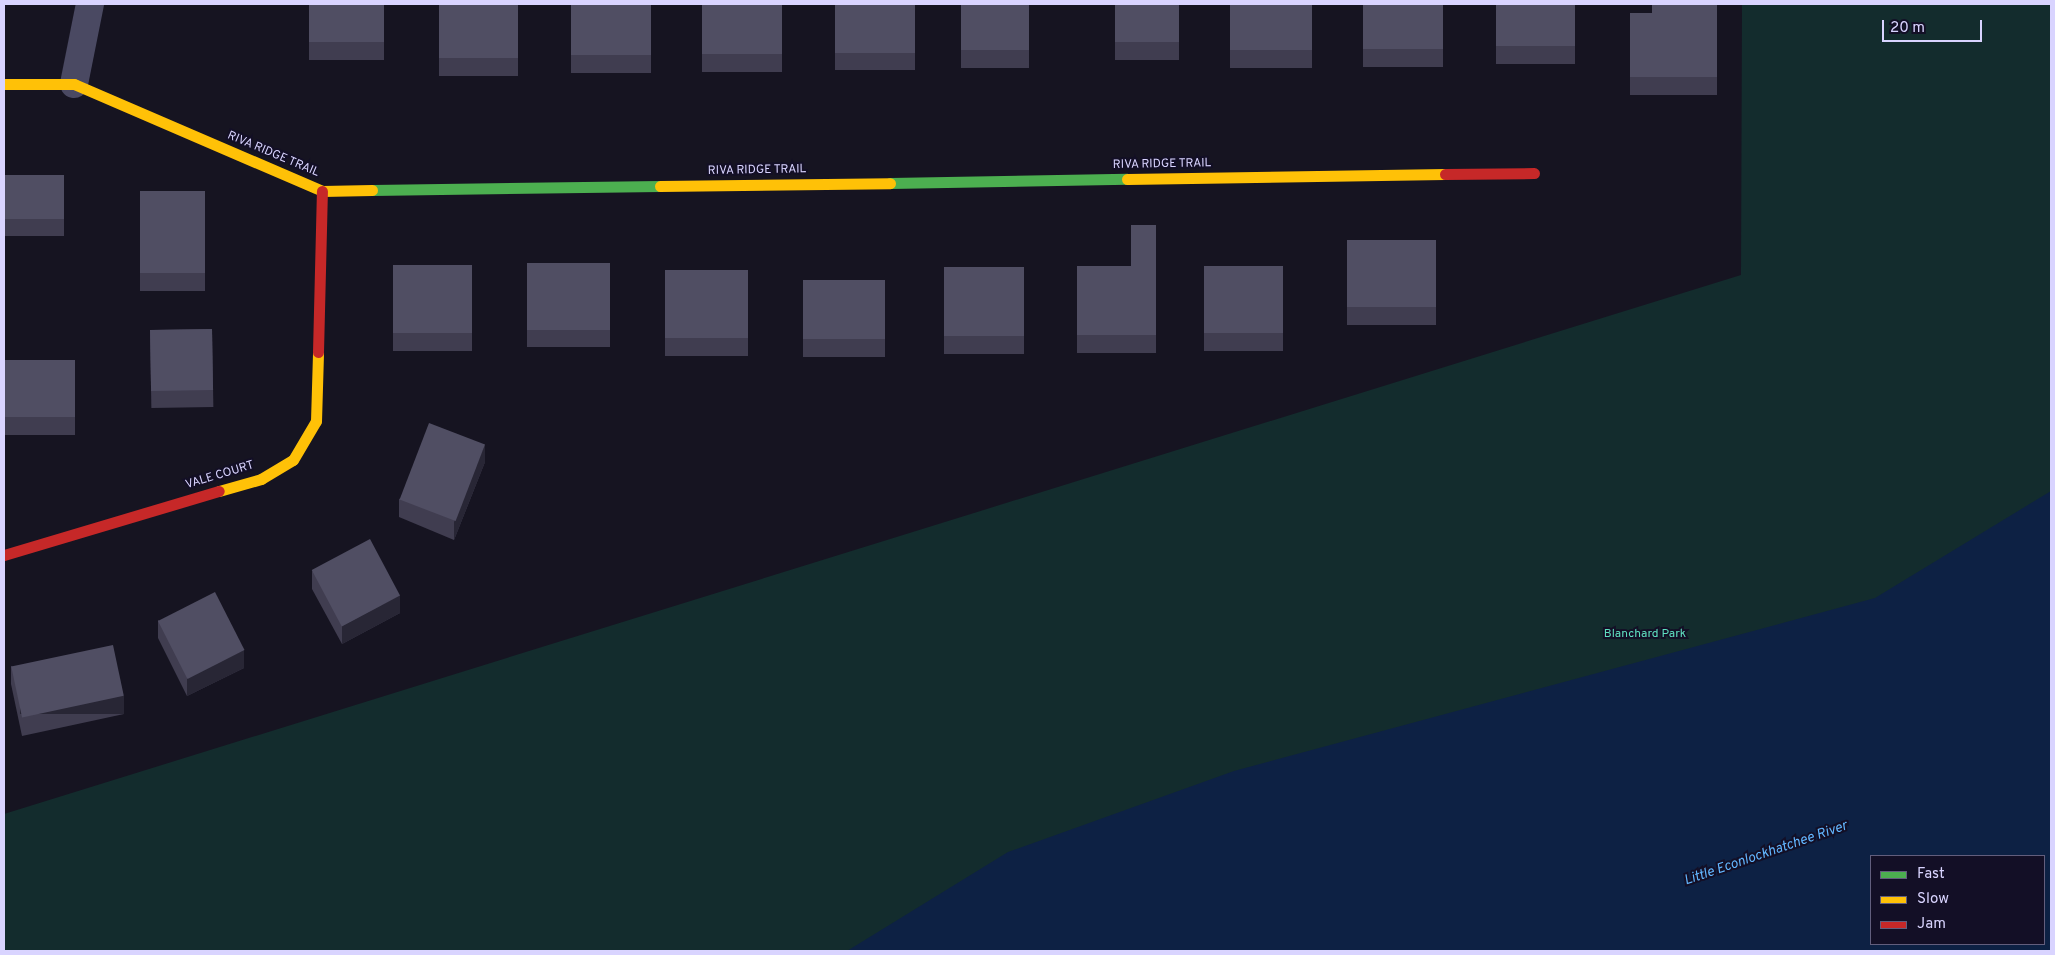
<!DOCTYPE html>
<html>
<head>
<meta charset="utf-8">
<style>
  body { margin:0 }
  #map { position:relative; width:2055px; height:955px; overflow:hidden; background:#161421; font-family:Overpass,sans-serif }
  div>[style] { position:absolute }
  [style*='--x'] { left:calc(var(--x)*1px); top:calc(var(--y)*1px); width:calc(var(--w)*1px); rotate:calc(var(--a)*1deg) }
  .green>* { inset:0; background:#132c2d }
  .water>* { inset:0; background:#0d2144 }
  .street>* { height:28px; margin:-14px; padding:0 14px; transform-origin:14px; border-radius:14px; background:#4a4962 }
  .fast>* { height:11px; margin:-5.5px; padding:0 5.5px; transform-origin:5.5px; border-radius:5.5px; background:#4caf50 }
  .slow>* { height:11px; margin:-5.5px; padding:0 5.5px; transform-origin:5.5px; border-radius:5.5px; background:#ffc107 }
  .jam>* { height:11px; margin:-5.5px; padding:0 5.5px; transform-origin:5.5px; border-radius:5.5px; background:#c62828 }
  .wall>* { inset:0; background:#403d50; transform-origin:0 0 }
  .shaded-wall>* { inset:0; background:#282635; transform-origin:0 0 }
  .building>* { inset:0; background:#504e63; transform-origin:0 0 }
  span { translate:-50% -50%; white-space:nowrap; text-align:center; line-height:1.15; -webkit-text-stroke:4px #130f26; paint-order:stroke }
  .street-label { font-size:12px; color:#d9d4ff }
  .park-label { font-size:12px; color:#5fe0c0 }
  .water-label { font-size:14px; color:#62b6ff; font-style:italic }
  .frame { position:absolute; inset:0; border:5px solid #d9d4ff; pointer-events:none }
  .legend { position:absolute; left:1870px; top:855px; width:175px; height:90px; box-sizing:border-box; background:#130f26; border:1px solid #625e7d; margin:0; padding:6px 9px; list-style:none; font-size:15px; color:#d9d4ff }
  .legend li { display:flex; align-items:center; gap:10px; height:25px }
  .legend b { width:25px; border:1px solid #625e7d }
  .scale { position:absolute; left:1882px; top:20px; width:100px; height:22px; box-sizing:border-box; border:2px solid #d9d4ff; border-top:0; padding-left:6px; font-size:15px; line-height:18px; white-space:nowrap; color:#d9d4ff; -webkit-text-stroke:4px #130f26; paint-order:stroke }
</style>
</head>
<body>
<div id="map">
  <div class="green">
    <div style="clip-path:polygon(evenodd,1742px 4px,2051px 4px,2051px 951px,4px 951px,4px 814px,1741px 275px,1742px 4px,1871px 856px,2044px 856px,2044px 944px,1871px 944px,1871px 856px)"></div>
  </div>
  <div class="water">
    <div style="clip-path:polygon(evenodd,2051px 491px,2051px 951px,847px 951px,1008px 852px,1234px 771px,1875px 598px,2051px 491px,1871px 856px,2044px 856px,2044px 944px,1871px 944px,1871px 856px)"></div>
  </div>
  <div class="street">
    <div style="--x:74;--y:84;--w:82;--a:-78.7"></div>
  </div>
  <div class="fast">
    <div style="--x:890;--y:183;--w:237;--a:-1"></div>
    <div style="--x:372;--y:190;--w:288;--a:-0.8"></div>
  </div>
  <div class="slow">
    <div style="--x:4;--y:84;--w:70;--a:0"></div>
    <div style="--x:74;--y:84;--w:270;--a:23.3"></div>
    <div style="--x:322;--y:191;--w:50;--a:-1.1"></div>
    <div style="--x:1127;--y:179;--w:318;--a:-0.9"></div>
    <div style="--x:660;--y:186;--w:230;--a:-0.7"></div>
    <div style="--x:219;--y:491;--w:44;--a:-15.9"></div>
    <div style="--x:261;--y:479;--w:37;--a:-31"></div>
    <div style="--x:293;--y:460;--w:45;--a:-59.5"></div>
    <div style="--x:316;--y:421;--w:69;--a:-88.3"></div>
  </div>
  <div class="jam">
    <div style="--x:1445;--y:174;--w:89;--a:-0.6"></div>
    <div style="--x:318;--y:352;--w:161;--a:-88.6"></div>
    <div style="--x:4;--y:555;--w:224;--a:-16.6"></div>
  </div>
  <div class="wall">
    <div style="left:309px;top:4px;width:75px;height:56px"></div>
    <div style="left:439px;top:4px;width:79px;height:72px"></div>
    <div style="left:571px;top:4px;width:80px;height:69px"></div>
    <div style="left:702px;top:4px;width:80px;height:68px"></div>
    <div style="left:835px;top:4px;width:80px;height:66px"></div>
    <div style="left:961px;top:4px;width:68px;height:64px"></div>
    <div style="left:1115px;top:4px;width:64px;height:56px"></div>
    <div style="left:1230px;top:4px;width:82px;height:64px"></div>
    <div style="left:1363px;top:4px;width:80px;height:63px"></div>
    <div style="left:1496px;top:4px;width:79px;height:60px"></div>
    <div style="clip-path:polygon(1717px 4px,1717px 95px,1630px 95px,1630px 13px,1652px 13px)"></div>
    <div style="left:4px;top:175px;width:60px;height:61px"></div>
    <div style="left:140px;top:191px;width:65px;height:100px"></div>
    <div style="clip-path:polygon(1156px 225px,1156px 353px,1077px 353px,1077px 266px,1131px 266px)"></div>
    <div style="left:1347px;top:240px;width:89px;height:85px"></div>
    <div style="left:527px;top:263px;width:83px;height:84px"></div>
    <div style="left:393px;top:265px;width:79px;height:86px"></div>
    <div style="left:1204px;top:266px;width:79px;height:85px"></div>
    <div style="left:944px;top:267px;width:80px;height:87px"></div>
    <div style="left:665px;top:270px;width:83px;height:86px"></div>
    <div style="left:803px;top:280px;width:82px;height:77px"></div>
    <div style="left:212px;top:329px;width:78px;height:62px;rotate:89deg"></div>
    <div style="left:4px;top:360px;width:71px;height:75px"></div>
    <div style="clip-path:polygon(485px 462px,454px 540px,399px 517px,399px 499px)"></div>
    <div style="clip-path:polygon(312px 571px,400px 613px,342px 644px,312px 589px)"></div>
    <div style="clip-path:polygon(158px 620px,244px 668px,187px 696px,158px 638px)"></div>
    <div style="clip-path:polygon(11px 666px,124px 714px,22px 736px,11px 684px)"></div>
  </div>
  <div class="shaded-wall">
    <div style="clip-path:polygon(485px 444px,485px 462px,454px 540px,454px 522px)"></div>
    <div style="clip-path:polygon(400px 595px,400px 613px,342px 644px,342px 626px)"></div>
    <div style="clip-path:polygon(244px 650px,244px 668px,187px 696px,187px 678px)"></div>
    <div style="left:124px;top:696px;width:18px;height:104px;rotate:90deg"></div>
  </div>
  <div class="building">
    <div style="left:309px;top:4px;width:75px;height:38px"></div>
    <div style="left:439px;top:4px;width:79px;height:54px"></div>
    <div style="left:571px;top:4px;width:80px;height:51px"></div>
    <div style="left:702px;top:4px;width:80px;height:50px"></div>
    <div style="left:835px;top:4px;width:80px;height:49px"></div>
    <div style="left:961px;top:4px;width:68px;height:46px"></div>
    <div style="left:1115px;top:4px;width:64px;height:38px"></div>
    <div style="left:1230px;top:4px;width:82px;height:46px"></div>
    <div style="left:1363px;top:4px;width:80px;height:45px"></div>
    <div style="left:1496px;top:4px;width:79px;height:42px"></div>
    <div style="clip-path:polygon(1652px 4px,1717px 4px,1717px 77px,1630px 77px,1630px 13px,1652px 13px)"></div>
    <div style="left:4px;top:175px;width:60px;height:44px"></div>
    <div style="left:140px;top:191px;width:65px;height:82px"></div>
    <div style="clip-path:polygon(1131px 225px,1156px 225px,1156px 335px,1077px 335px,1077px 266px,1131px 266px)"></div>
    <div style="left:1347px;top:240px;width:89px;height:67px"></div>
    <div style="left:527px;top:263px;width:83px;height:67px"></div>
    <div style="left:393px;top:265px;width:79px;height:68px"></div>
    <div style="left:1204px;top:266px;width:79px;height:67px"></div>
    <div style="left:944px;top:267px;width:80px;height:69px"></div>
    <div style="left:665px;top:270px;width:83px;height:68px"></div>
    <div style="left:803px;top:280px;width:82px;height:59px"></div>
    <div style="left:212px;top:329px;width:61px;height:62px;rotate:89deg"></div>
    <div style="left:4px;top:360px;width:71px;height:57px"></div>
    <div style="left:429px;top:423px;width:60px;height:82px;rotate:21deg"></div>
    <div style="left:370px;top:539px;width:64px;height:66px;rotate:62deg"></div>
    <div style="left:215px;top:592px;width:65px;height:64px;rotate:63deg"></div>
    <div style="left:113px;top:645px;width:52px;height:104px;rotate:78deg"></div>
  </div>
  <div class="street-label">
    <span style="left:273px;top:155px;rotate:23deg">RIVA RIDGE TRAIL</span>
    <span style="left:1162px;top:165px;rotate:-1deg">RIVA RIDGE TRAIL</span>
    <span style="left:757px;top:171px;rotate:-1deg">RIVA RIDGE TRAIL</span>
    <span style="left:220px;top:476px;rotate:-17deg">VALE COURT</span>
  </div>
  <div class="park-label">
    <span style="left:1645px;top:635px">Blanchard Park</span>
  </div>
  <div class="water-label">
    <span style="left:1766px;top:854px;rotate:-19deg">Little Econlockhatchee River</span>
  </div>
  <div class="frame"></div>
  <ul class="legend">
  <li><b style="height:6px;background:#4caf50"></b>Fast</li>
  <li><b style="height:6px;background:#ffc107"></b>Slow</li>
  <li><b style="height:6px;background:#c62828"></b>Jam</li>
  </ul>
  <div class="scale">20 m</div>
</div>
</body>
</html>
